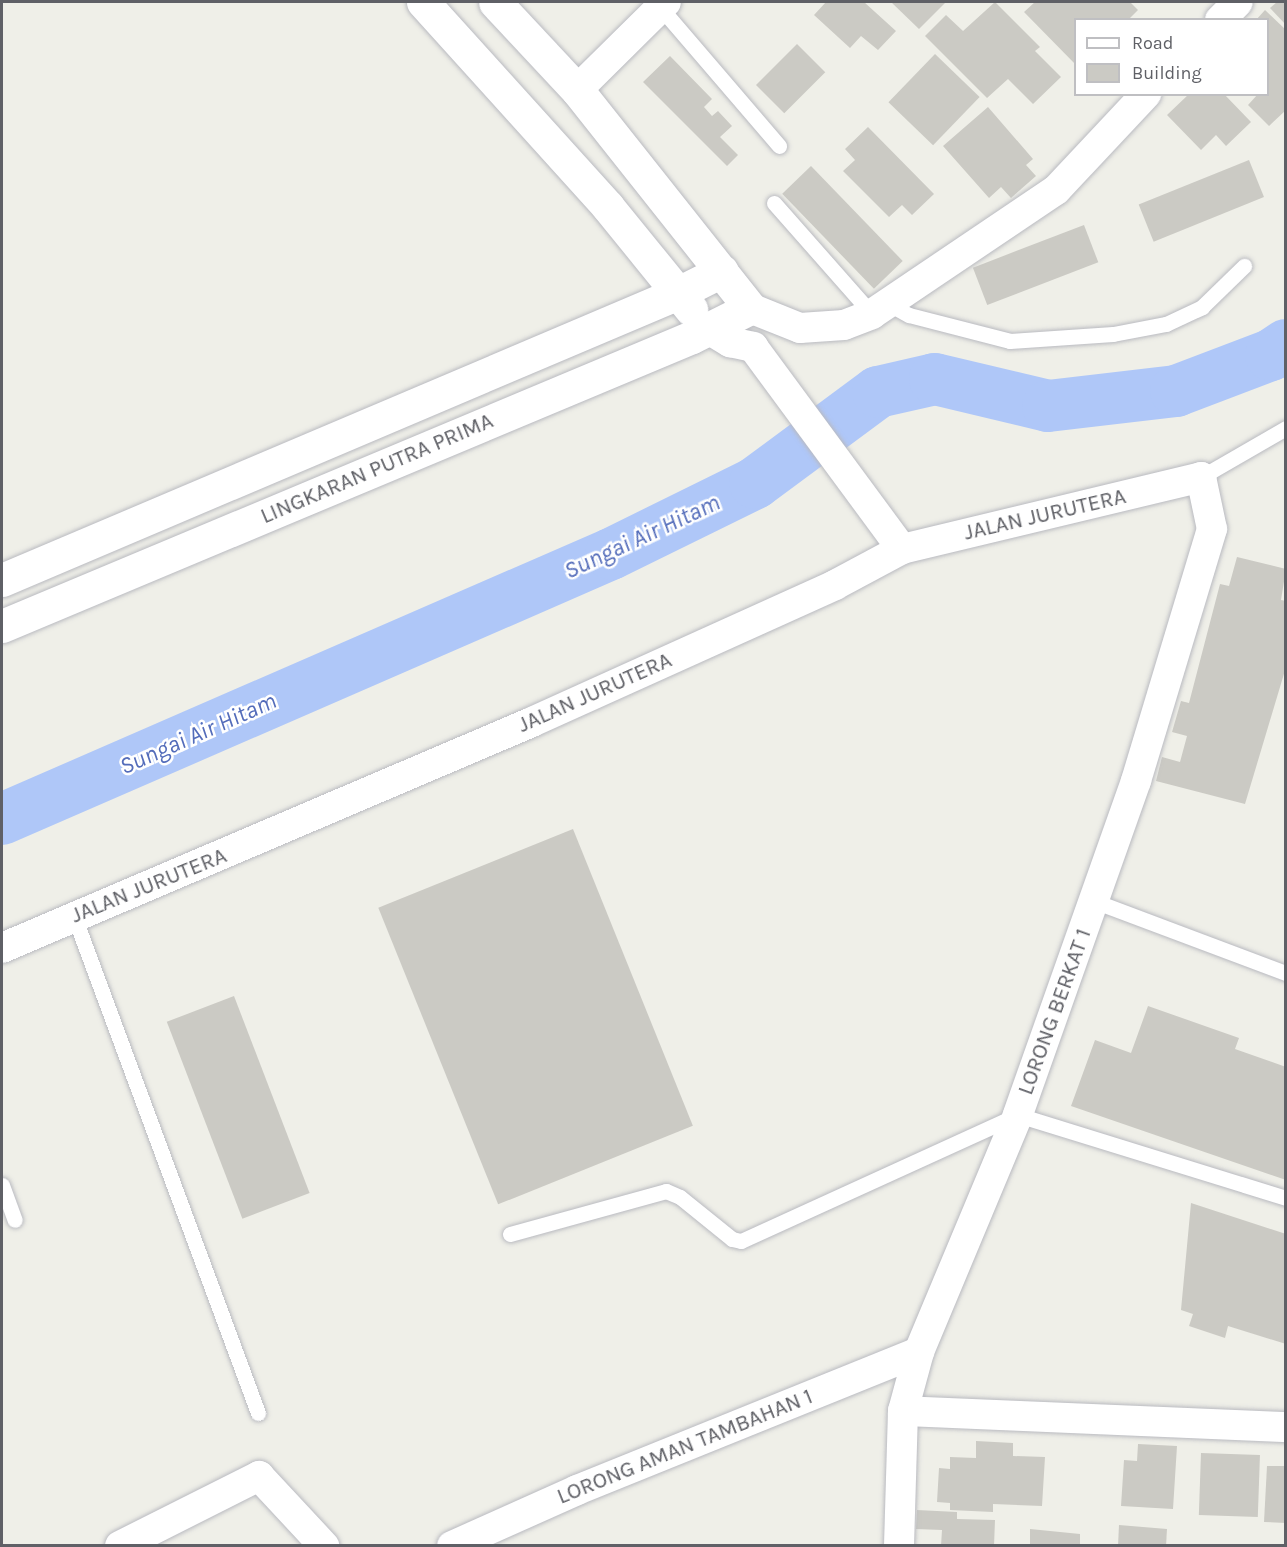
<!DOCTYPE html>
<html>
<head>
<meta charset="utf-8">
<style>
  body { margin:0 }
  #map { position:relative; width:1287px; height:1547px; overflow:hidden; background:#efefe8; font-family:Karla,sans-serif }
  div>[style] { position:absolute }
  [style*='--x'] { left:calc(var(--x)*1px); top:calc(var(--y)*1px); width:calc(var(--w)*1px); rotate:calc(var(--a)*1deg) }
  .river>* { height:52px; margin:-26px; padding:0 26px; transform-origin:26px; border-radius:26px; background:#afc7f8 }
  .building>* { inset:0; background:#cbcac4; transform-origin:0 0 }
  .roads { filter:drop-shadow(0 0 2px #b9bac0) drop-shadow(0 0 2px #b9bac0) }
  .service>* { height:15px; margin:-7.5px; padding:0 7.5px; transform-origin:7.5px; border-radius:7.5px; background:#fff }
  .minor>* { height:30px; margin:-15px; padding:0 15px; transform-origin:15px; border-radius:15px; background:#fff }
  .secondary>* { height:33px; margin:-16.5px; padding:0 16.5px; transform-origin:16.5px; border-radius:16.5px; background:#fff }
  span { translate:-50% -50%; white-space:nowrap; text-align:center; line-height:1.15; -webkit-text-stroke:5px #fff; paint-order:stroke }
  .street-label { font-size:22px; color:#5f6066 }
  .water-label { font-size:24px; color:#536cba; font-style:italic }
  .frame { position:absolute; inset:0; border:3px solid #5f6066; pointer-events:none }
  .legend { position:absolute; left:1074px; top:18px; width:195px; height:78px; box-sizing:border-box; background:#fff; border:2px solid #bfbfc2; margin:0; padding:8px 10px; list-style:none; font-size:18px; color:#5f6066 }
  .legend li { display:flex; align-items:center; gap:12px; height:30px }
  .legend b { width:30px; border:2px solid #bfbfc2 }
</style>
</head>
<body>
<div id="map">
  <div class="river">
    <div style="--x:2;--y:819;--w:664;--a:-23.52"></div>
    <div style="--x:611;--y:554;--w:161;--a:-26.2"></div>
    <div style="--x:755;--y:483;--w:153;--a:-36.5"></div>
    <div style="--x:878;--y:392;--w:58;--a:-12.8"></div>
    <div style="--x:935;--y:379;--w:116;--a:13.4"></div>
    <div style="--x:1048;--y:406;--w:129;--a:-6.7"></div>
    <div style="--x:1176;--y:391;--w:102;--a:-20.8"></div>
    <div style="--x:1271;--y:355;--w:18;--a:-34"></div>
  </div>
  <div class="building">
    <div style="clip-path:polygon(826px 2px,864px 2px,896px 31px,878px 50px,861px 36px,850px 48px,814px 15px)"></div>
    <div style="clip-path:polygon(891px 2px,946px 2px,919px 29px)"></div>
    <div style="clip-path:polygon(995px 2px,1040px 47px,1035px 51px,1061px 77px,1033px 104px,1008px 79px,987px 98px,925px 36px,946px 15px,963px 31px)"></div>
    <div style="clip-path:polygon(1035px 2px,1130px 2px,1138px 10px,1128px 20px,1076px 20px,1076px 65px,1024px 12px)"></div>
    <div style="clip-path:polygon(1277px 2px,1286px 2px,1286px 25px,1270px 8px)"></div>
    <div style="clip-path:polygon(1265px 10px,1286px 30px,1286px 110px,1269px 126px,1248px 105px,1258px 94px,1268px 94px,1268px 20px,1256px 20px)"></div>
    <div style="left:797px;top:44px;width:40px;height:58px;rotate:45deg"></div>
    <div style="left:935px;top:54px;width:62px;height:67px;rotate:44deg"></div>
    <div style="clip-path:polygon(670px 56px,712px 99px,704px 107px,712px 116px,718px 111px,732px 126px,720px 137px,738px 155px,727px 166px,643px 82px)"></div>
    <div style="clip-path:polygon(1189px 94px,1224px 94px,1251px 122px,1226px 146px,1216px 135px,1201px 150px,1167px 115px)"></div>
    <div style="clip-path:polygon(988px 107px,1033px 159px,1026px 165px,1036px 176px,1011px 198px,1001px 187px,989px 198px,943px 146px)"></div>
    <div style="clip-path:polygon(868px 127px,934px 194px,912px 215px,902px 205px,889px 217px,843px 171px,855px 160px,845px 149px)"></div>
    <div style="left:1249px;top:160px;width:40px;height:119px;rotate:68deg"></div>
    <div style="left:811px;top:166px;width:132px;height:40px;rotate:46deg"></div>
    <div style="left:1084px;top:225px;width:40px;height:119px;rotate:69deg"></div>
    <div style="clip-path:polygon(1237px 557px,1286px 569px,1281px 600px,1286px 601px,1286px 667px,1245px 804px,1156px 781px,1162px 757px,1180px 762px,1187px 736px,1172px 732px,1181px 701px,1189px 703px,1220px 584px,1229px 586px)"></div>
    <div style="left:573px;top:829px;width:320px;height:210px;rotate:68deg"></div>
    <div style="left:234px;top:996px;width:211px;height:72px;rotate:69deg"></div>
    <div style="clip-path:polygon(1148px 1006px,1239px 1038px,1235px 1049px,1286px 1067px,1286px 1180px,1071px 1106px,1095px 1040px,1131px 1053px)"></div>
    <div style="clip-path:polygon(1191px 1203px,1286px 1234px,1286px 1344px,1228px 1326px,1225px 1338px,1189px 1326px,1193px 1314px,1181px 1310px)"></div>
    <div style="clip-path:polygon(976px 1441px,1013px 1443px,1013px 1456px,1045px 1457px,1042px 1506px,993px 1504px,993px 1512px,950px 1510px,950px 1503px,937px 1502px,939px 1468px,950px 1469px,950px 1457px,976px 1458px)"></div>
    <div style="clip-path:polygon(1138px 1444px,1177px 1446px,1173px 1509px,1121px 1506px,1124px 1460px,1137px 1461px)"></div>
    <div style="left:1201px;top:1453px;width:59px;height:62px;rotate:2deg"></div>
    <div style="clip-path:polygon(1267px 1466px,1286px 1466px,1286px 1523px,1264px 1522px)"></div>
    <div style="clip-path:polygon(917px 1510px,957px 1512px,957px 1519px,995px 1520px,994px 1546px,941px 1546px,942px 1530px,916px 1529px)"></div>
    <div style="clip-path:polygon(1119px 1525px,1167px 1529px,1166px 1546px,1118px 1546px)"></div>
    <div style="clip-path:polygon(1030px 1529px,1080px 1534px,1080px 1546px,1030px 1546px)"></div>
  </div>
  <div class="roads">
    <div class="service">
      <div style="--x:660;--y:7;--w:183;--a:49.4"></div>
      <div style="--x:774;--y:203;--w:148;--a:48.6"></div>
      <div style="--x:887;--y:303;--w:25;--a:29"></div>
      <div style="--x:909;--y:315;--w:104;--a:14.4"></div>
      <div style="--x:1010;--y:341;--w:103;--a:-3.9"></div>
      <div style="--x:1113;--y:334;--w:54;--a:-10.7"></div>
      <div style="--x:1166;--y:324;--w:40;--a:-25"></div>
      <div style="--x:1202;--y:307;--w:59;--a:-44.3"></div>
      <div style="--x:1201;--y:477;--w:98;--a:-30"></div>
      <div style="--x:1094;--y:901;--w:205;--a:20.6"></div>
      <div style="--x:74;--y:916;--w:530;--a:69.68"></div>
      <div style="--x:2;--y:1185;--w:37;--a:70"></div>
      <div style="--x:510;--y:1234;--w:162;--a:-15.4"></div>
      <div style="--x:666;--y:1191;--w:15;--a:23"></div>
      <div style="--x:680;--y:1197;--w:67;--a:38.9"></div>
      <div style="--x:732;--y:1239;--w:9;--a:13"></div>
      <div style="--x:741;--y:1241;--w:304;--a:-24.5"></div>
      <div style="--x:1018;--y:1115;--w:281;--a:17.2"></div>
    </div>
    <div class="minor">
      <div style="--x:1220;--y:20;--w:25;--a:-45"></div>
      <div style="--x:577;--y:90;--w:125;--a:-44.7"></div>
      <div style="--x:750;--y:308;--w:54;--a:21.8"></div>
      <div style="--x:800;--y:328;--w:44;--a:-3.9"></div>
      <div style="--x:844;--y:325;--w:30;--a:-21"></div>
      <div style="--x:872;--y:314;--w:222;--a:-34"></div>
      <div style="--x:1056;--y:190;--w:132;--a:-46.8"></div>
      <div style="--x:708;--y:329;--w:26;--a:31"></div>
      <div style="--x:730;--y:342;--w:24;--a:12"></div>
      <div style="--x:753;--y:347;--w:251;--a:53.6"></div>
      <div style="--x:2;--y:948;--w:576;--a:-23.09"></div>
      <div style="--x:532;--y:722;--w:333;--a:-24.3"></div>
      <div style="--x:835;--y:585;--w:76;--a:-28.2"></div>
      <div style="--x:902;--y:549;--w:308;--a:-13.5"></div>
      <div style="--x:1201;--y:477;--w:53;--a:78.1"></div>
      <div style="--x:1212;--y:529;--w:263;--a:106.8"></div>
      <div style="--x:1136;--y:781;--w:354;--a:109.5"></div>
      <div style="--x:1018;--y:1115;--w:257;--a:112.7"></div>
      <div style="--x:919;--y:1352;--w:61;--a:105.2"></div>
      <div style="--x:903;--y:1411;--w:135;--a:91.7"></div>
      <div style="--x:903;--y:1411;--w:383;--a:2.4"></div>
      <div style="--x:120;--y:1546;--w:156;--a:-26.7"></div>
      <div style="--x:259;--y:1476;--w:96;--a:47.1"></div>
      <div style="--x:452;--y:1546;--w:137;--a:-24.1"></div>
      <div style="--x:577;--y:1490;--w:369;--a:-22"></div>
    </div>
    <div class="secondary">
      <div style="--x:423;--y:2;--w:276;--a:47.9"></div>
      <div style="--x:608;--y:207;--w:132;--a:50.9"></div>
      <div style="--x:2;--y:580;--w:734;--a:-23"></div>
      <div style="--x:678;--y:293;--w:49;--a:-26.6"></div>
      <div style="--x:2;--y:626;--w:748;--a:-22.73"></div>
      <div style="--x:692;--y:337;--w:65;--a:-26.6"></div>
      <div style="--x:750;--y:308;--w:278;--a:-128.4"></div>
      <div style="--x:577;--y:90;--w:120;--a:-133"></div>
    </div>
  </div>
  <div class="street-label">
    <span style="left:377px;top:469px;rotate:-23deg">LINGKARAN PUTRA PRIMA</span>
    <span style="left:1045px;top:515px;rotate:-13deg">JALAN JURUTERA</span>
    <span style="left:595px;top:693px;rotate:-24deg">JALAN JURUTERA</span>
    <span style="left:149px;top:886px;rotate:-22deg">JALAN JURUTERA</span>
    <span style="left:1055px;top:1012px;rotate:-70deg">LORONG BERKAT 1</span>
    <span style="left:685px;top:1447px;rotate:-22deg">LORONG AMAN TAMBAHAN 1</span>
  </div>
  <div class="water-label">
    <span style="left:642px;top:537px;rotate:-25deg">Sungai Air Hitam</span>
    <span style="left:198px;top:734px;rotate:-24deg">Sungai Air Hitam</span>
  </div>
  <div class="frame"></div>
  <ul class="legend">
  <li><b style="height:8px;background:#fff"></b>Road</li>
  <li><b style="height:16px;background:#cbcac4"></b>Building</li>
  </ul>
</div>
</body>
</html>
